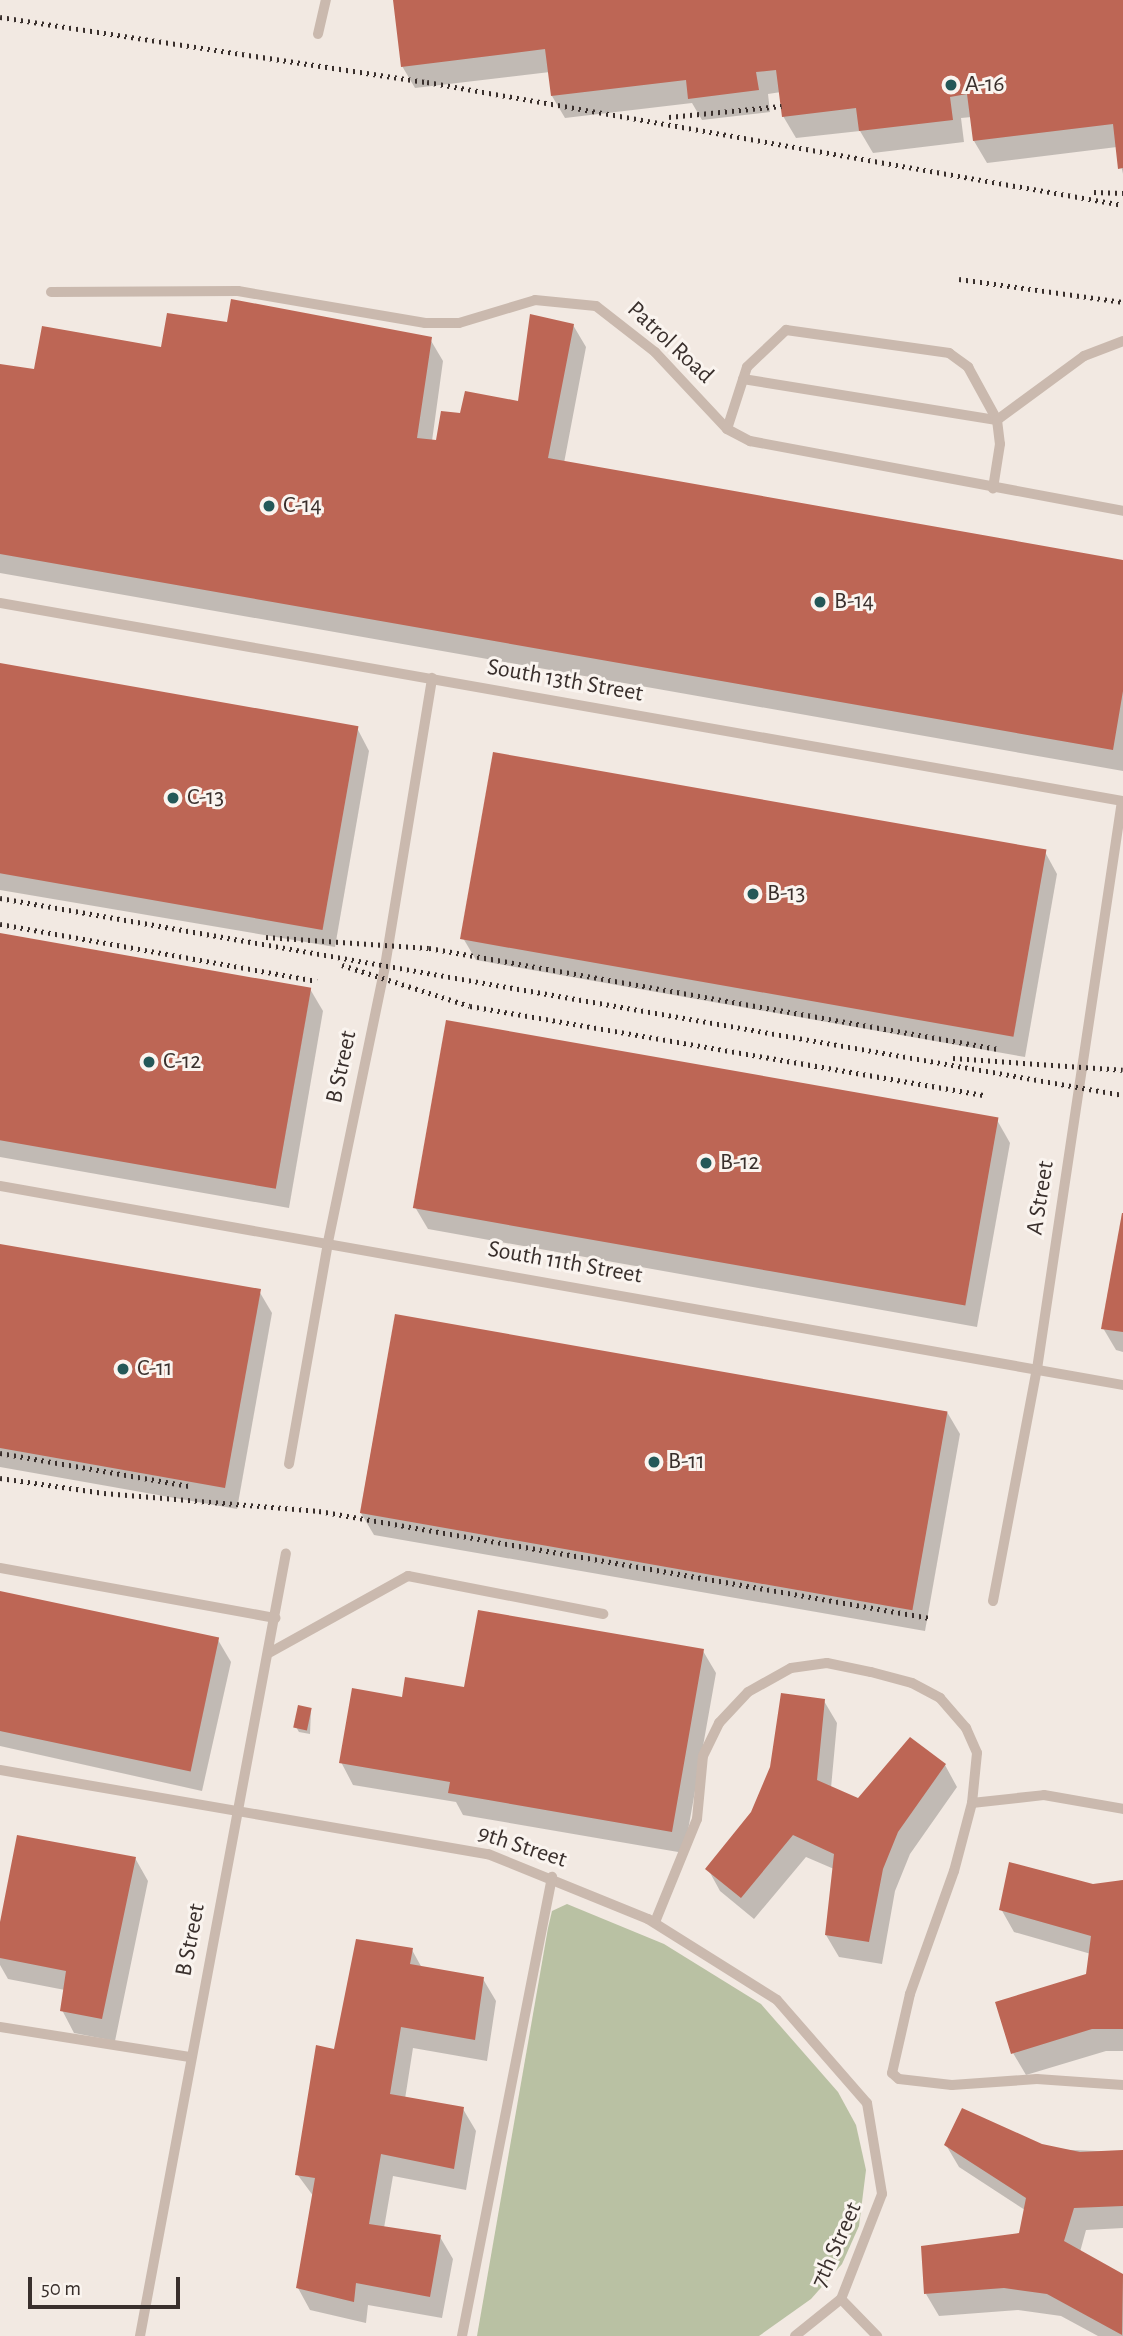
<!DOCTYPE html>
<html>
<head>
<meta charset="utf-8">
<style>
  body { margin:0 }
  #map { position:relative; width:1123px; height:2336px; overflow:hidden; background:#f2e9e2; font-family:"Alegreya Sans",sans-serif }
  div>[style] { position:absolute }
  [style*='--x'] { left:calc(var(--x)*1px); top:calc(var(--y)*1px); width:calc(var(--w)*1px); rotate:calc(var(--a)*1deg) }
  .green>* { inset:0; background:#b9c1a3 }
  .shadow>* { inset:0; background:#0003 }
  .building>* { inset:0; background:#bd6655; transform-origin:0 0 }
  .lane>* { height:10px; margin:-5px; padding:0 5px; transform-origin:5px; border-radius:5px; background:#cab9ae }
  .rail>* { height:5px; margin-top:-2.5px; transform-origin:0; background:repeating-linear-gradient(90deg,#392f2c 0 2px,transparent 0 7px) }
  .dots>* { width:19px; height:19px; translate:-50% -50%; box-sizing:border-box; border:4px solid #faf4ef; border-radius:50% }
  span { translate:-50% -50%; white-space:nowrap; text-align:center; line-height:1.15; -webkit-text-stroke:6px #faf4ef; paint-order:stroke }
  .poi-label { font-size:24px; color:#392f2c }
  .left { translate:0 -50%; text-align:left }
  .street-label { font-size:24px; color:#392f2c }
  .scale { position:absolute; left:28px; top:2277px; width:152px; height:32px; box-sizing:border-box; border:4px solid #392f2c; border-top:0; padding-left:9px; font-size:21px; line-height:24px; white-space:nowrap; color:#392f2c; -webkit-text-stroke:5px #faf4ef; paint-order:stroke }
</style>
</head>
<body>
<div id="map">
  <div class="green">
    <div style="clip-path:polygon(567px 1904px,664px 1944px,761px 2004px,838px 2092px,856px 2125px,866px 2170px,859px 2226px,842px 2264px,811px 2299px,759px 2336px,477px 2336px,548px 1928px,552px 1911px)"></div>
  </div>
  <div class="shadow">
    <div style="clip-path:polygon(395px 0,1123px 0,1123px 174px,1117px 147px,987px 163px,974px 141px,972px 117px,961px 118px,964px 142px,873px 153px,860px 131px,796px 138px,783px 116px,781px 92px,768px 94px,770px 112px,702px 120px,692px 103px,565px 118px,552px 96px,550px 72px,415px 88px,402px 66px)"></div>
    <div style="clip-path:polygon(229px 324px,430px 339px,443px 361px,432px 441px,437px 442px,461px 415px,519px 403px,573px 325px,586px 347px,564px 463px,1123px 562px,1123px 771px,0 573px,0 365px,36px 371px,163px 349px)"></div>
    <div style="clip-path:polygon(0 665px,357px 728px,369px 751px,335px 947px,0 890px)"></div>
    <div style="clip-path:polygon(1045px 852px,1057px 874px,1025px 1057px,476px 960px,463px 938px)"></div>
    <div style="clip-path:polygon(0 935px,310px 989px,323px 1011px,289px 1208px,0 1157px)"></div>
    <div style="clip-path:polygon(997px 1120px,1010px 1143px,977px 1327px,428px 1229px,415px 1207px)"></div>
    <div style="clip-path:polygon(1123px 1215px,1123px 1352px,1116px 1350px,1103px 1328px)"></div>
    <div style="clip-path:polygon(0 1245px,259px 1291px,272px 1313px,237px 1509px,0 1467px)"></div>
    <div style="clip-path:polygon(947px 1412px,960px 1434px,925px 1631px,374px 1535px,361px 1513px)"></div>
    <div style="clip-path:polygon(0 1592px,218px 1640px,231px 1662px,202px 1791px,0 1746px)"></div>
    <div style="clip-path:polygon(703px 1651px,716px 1673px,684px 1853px,463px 1815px,456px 1802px,353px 1785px,341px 1762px,465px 1689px)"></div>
    <div style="clip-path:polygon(824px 1701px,837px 1723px,831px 1788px,858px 1800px,945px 1765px,957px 1787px,910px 1854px,895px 1891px,882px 1964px,839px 1957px,826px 1935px,834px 1869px,806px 1857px,754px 1919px,720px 1891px,708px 1869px,752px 1813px)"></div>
    <div style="clip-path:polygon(311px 1709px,310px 1734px,299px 1732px,296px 1727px)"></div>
    <div style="clip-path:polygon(135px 1858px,148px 1881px,115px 2041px,74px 2033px,62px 2010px,65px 1990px,8px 1979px,0 1965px,0 1931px)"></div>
    <div style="clip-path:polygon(1123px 1880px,1123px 2051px,1106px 2051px,1026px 2075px,1013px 2053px,1088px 1975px,1091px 1954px,1014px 1932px,1001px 1909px)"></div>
    <div style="clip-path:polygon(412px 1950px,422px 1968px,483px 1979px,496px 2001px,487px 2061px,413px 2048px,405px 2099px,463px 2109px,476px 2131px,466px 2190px,393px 2176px,384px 2228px,440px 2237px,453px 2259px,442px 2318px,368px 2305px,366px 2323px,310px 2310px,298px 2288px,314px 2197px,297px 2174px,335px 2051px)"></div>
    <div style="clip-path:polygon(946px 2145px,1123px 2152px,1123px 2228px,1086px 2230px,1080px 2252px,1123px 2276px,1123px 2336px,1098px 2336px,1061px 2316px,1018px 2310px,939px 2316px,926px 2294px,1020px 2235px,1025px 2210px,959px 2167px)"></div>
  </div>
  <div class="building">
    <div style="clip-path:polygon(393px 0,1123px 0,1123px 168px,1118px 169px,1113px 124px,973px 141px,967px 94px,950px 97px,953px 120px,859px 131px,856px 108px,782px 117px,776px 70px,756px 72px,759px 90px,688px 99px,686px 80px,551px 96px,545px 49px,401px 67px)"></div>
    <div style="clip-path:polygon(231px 299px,432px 337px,417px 438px,436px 440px,441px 411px,460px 413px,465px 391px,518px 401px,530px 314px,574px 324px,548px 458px,1123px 560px,1123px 691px,1113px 750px,0 554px,0 364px,34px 369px,42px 326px,161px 347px,167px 313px,227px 322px)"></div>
    <div style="left:0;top:663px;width:364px;height:207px;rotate:10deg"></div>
    <div style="left:493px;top:752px;width:562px;height:190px;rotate:10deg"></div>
    <div style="left:0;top:933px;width:316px;height:204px;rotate:10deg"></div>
    <div style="left:446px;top:1020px;width:561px;height:191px;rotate:10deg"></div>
    <div style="clip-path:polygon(1122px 1213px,1123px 1213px,1123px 1332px,1101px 1329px)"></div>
    <div style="clip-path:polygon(0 1244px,261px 1289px,225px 1488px,0 1448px)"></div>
    <div style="left:395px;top:1314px;width:561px;height:202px;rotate:10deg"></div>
    <div style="left:0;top:1591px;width:224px;height:137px;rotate:12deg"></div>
    <div style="clip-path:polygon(478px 1610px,704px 1649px,672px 1832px,448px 1793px,450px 1782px,339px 1763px,352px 1688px,402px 1697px,405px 1677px,464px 1687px)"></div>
    <div style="clip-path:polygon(781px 1693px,825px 1699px,817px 1780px,858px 1798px,910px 1737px,946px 1764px,898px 1832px,883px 1869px,869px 1942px,825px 1935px,834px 1854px,793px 1835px,741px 1898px,705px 1869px,751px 1812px,770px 1767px)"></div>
    <div style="left:298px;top:1705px;width:14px;height:23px;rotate:12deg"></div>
    <div style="clip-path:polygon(17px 1835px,136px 1857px,102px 2019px,60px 2011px,66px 1971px,0 1958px,0 1922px)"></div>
    <div style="clip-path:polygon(1009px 1862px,1093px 1884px,1123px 1880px,1123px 2029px,1092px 2029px,1011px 2054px,995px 2002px,1086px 1974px,1091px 1936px,999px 1910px)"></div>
    <div style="clip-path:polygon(356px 1939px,413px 1948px,410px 1964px,484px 1977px,475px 2040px,401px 2027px,390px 2094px,464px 2107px,454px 2169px,381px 2154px,369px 2224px,441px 2235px,430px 2297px,356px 2283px,354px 2302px,296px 2288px,315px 2178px,295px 2175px,316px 2045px,334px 2049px)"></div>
    <div style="clip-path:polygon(962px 2108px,1042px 2144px,1080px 2152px,1123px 2150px,1123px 2206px,1074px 2208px,1064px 2241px,1123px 2274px,1122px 2335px,1047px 2294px,1004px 2288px,924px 2294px,921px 2246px,1019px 2233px,1026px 2198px,944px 2145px)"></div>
  </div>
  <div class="lane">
    <div style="--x:318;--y:34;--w:35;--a:-77"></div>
    <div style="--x:51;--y:292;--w:187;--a:-0.3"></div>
    <div style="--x:238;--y:291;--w:190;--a:9.7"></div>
    <div style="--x:425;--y:323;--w:34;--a:0"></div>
    <div style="--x:459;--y:323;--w:79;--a:-16.8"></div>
    <div style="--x:535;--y:300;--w:61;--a:5.6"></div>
    <div style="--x:596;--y:306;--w:75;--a:37.9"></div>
    <div style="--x:655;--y:352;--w:105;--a:46.9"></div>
    <div style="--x:727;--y:429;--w:26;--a:28"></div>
    <div style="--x:750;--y:441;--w:380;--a:10.6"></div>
    <div style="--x:743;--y:379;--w:257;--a:9.2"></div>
    <div style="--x:997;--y:420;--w:108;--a:-36.3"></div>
    <div style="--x:1084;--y:356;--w:42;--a:-21"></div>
    <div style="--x:727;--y:429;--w:65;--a:-72.1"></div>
    <div style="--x:747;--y:367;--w:54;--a:-43.5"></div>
    <div style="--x:786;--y:330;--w:165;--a:8"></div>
    <div style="--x:949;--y:353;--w:24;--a:36"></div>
    <div style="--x:968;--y:367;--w:60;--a:61.3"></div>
    <div style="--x:997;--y:420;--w:24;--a:83"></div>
    <div style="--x:1000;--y:444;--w:45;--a:99"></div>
    <div style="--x:0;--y:603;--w:1140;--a:10"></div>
    <div style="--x:0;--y:1186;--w:1140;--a:10.05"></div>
    <div style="--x:289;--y:1464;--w:225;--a:-80"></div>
    <div style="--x:328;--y:1242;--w:282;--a:-78.3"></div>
    <div style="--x:385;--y:966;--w:292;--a:-80.7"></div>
    <div style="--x:0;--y:1568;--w:280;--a:10.3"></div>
    <div style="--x:993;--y:1601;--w:236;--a:-79.3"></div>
    <div style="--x:1037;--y:1369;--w:574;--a:-81.49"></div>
    <div style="--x:269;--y:1653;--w:159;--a:-29"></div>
    <div style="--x:408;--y:1576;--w:199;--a:11"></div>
    <div style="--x:0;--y:1770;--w:495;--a:9.8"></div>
    <div style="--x:488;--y:1854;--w:173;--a:22.1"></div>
    <div style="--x:648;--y:1919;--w:152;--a:32.1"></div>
    <div style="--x:777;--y:2000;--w:137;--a:48.9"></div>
    <div style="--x:867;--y:2103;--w:92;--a:80.6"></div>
    <div style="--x:882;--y:2194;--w:113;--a:111.3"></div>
    <div style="--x:841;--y:2299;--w:59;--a:141.2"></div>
    <div style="--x:972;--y:1803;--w:70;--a:104.8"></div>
    <div style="--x:954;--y:1871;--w:131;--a:109.7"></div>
    <div style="--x:910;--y:1994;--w:81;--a:102.8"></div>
    <div style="--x:892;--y:2073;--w:9;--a:41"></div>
    <div style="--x:899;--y:2079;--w:53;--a:6.5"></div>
    <div style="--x:952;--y:2085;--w:85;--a:-4"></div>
    <div style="--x:1037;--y:2079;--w:86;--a:4"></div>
    <div style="--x:655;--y:1922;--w:111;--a:-67.8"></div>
    <div style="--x:697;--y:1819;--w:63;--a:-84.6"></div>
    <div style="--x:703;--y:1756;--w:37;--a:-64"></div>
    <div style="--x:719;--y:1723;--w:42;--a:-46.9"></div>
    <div style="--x:748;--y:1692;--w:49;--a:-29.2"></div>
    <div style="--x:791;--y:1668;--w:36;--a:-8"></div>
    <div style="--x:827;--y:1663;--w:45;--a:11.6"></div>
    <div style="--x:871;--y:1672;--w:42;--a:15"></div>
    <div style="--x:912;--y:1683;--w:32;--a:28"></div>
    <div style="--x:940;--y:1698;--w:40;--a:49"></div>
    <div style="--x:966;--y:1728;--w:27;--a:66"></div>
    <div style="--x:977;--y:1753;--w:50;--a:95.7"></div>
    <div style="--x:972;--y:1803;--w:72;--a:-6.3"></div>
    <div style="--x:1044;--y:1795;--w:80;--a:10"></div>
    <div style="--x:0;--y:2027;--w:192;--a:9"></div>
    <div style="--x:841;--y:2299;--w:52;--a:45.8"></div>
    <div style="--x:140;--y:2336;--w:796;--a:-79.44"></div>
    <div style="--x:462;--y:2336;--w:468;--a:-78.9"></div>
  </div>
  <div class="rail">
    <div style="--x:0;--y:17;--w:432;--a:8.7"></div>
    <div style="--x:427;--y:82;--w:707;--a:10.02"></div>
    <div style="--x:669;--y:117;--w:113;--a:-5.6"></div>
    <div style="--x:1094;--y:192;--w:29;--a:2"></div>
    <div style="--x:959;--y:279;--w:166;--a:8"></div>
    <div style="--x:0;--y:898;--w:1140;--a:9.95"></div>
    <div style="--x:0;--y:924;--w:322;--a:10.2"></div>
    <div style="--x:266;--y:937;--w:163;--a:3.9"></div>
    <div style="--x:429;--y:948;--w:578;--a:10.07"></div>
    <div style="--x:342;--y:965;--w:134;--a:17.8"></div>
    <div style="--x:470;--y:1006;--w:521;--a:9.84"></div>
    <div style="--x:953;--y:1058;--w:170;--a:4"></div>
    <div style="--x:0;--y:1453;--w:192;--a:9.9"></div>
    <div style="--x:0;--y:1478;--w:105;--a:8.2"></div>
    <div style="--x:104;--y:1493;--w:216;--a:4.8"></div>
    <div style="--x:319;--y:1511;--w:620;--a:9.93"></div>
  </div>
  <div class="dots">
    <div style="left:951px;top:85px;background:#245858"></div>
    <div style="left:269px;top:506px;background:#245858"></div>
    <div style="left:820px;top:602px;background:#245858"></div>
    <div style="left:173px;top:798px;background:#245858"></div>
    <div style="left:753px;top:894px;background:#245858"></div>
    <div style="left:149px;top:1062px;background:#245858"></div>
    <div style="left:706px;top:1163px;background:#245858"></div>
    <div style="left:123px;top:1369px;background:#245858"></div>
    <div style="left:654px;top:1462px;background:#245858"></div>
  </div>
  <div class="poi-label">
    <span class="left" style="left:965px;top:85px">A-16</span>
    <span class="left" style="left:283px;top:506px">C-14</span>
    <span class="left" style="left:834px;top:602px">B-14</span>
    <span class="left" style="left:187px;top:798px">C-13</span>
    <span class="left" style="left:767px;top:894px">B-13</span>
    <span class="left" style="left:163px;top:1062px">C-12</span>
    <span class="left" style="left:720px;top:1163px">B-12</span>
    <span class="left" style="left:137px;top:1369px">C-11</span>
    <span class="left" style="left:668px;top:1462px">B-11</span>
  </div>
  <div class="street-label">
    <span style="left:670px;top:343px;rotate:43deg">Patrol Road</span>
    <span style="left:565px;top:681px;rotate:10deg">South 13th Street</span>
    <span style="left:342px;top:1067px;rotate:-78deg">B Street</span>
    <span style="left:1041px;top:1198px;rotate:-81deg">A Street</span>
    <span style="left:565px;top:1263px;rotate:10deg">South 11th Street</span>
    <span style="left:522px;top:1847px;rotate:18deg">9th Street</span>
    <span style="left:191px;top:1940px;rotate:-79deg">B Street</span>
    <span style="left:837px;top:2245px;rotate:-66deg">7th Street</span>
  </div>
  <div class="scale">50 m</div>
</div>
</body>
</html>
